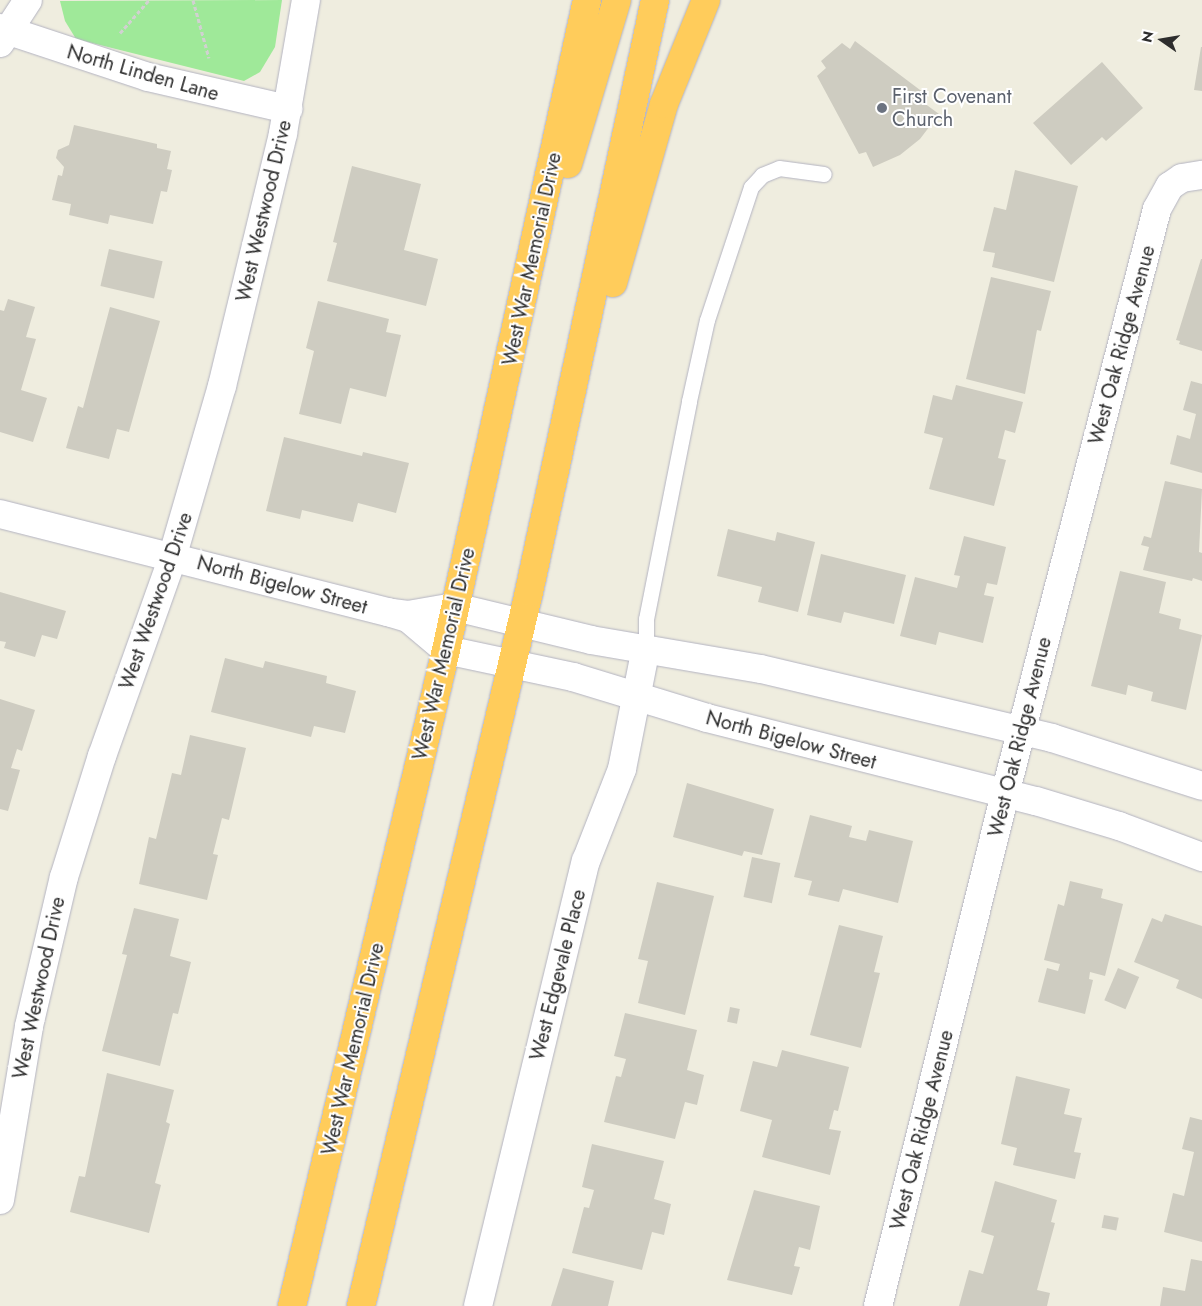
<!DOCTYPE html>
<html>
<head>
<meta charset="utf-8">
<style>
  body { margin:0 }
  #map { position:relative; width:1202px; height:1306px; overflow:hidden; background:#efeddf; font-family:Jost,sans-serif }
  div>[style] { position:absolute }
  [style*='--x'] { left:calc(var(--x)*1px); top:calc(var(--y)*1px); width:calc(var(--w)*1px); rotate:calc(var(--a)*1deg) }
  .green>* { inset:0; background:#9fe999 }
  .building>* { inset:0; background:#ceccc1; transform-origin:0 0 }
  .path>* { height:3px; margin-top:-1.5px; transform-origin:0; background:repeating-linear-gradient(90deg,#d1d1d1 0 4px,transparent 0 6.5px) }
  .roads { filter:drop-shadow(0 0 1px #b3b3c1) drop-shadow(0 0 1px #b3b3c1) }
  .lane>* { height:15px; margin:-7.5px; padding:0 7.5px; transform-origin:7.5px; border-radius:7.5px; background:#fff }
  .street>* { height:28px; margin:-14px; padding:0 14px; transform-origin:14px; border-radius:14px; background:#fff }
  .highway>* { height:28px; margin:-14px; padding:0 14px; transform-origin:14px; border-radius:14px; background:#ffcc5b }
  .dots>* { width:14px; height:14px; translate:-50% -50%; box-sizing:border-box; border:2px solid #fff; border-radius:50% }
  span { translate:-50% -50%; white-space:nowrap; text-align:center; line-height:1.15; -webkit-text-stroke:4px #fff; paint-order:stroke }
  .street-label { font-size:20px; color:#2d2d2d }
  .worship-label { font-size:20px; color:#5b616d }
  .left { translate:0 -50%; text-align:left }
  .north { position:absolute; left:1137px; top:15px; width:50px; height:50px; -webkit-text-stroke:4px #fff; paint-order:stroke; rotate:283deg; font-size:14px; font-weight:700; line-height:20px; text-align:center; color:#2d2d2d }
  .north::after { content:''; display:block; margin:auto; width:18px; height:22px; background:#2d2d2d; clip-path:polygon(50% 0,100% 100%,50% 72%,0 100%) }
</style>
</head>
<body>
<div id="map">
  <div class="green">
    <div style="clip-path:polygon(282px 0,275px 47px,260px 72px,244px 81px,76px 39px,65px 21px,60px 1px)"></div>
  </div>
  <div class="building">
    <div style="clip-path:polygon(855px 41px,928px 96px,924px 103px,939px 114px,920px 139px,900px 155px,873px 167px,866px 152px,859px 154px,817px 76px,826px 68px,821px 61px,842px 43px,850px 49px)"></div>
    <div style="clip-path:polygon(1201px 47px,1202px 47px,1202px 91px,1194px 90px)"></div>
    <div style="clip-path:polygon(1102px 62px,1143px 108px,1106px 141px,1102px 137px,1071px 165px,1033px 123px)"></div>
    <div style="clip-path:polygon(74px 125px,157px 144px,157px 148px,171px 151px,167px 169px,172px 170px,167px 192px,161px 191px,153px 224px,110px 215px,108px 224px,69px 215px,71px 204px,52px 200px,58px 175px,62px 176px,64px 167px,56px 158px,58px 150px,69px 145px)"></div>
    <div style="clip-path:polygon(352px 166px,421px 184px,404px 250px,438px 259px,426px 306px,327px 281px,337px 243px,333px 242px)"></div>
    <div style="clip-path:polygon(1015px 170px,1078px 186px,1054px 282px,992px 267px,995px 253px,983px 251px,994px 207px,1006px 210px)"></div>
    <div style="left:109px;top:249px;width:55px;height:38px;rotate:13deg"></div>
    <div style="clip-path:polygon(1201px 259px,1202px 259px,1202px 351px,1179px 344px,1180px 341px,1176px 340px)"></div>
    <div style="clip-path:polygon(991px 277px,1051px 291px,1041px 331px,1037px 330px,1025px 394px,966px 379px)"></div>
    <div style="clip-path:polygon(8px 299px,35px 307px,26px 337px,36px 339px,21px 390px,47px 398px,33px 442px,0 432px,0 310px,4px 311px)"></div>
    <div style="clip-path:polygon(318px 301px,389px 319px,386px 332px,401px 335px,386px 397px,350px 388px,341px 424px,299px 414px,314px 351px,306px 348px)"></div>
    <div style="clip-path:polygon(110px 307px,160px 321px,129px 432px,117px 429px,109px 459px,66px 448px,78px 406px,83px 408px)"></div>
    <div style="clip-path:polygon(1191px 381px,1202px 384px,1202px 473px,1170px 464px,1177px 435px,1190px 439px,1196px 414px,1183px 410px)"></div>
    <div style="clip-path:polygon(956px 385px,1023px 402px,1015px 433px,1005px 430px,998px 458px,1006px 460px,994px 506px,929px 489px,943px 438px,924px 433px,933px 395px,952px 400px)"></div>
    <div style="clip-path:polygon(284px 437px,362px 456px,363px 452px,409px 463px,396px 513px,358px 503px,353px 522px,302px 510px,300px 519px,266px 511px)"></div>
    <div style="clip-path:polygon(1165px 481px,1202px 489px,1199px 552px,1202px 553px,1202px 581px,1193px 578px,1192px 581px,1143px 570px,1149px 547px,1141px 545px,1144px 536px,1151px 538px)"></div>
    <div style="clip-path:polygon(728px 529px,775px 541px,777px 532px,815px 542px,798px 612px,758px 602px,762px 587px,717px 576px)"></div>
    <div style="clip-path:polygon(964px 536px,1006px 547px,997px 585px,987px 583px,984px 595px,994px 597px,983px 643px,939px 632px,936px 645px,900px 636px,915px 577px,957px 588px,960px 576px,954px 575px)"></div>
    <div style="clip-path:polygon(821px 554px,906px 575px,894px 624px,844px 612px,841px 623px,807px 615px)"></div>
    <div style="clip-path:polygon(1120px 571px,1166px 582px,1159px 613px,1181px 619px,1179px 629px,1202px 635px,1186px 710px,1151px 701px,1153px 692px,1128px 685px,1126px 695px,1091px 686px)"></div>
    <div style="clip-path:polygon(0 592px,66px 611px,57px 639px,42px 635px,35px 657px,4px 648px,6px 642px,0 641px)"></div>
    <div style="clip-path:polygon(225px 658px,263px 668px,265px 661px,327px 676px,326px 683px,356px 691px,345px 733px,314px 726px,311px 737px,211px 712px)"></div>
    <div style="clip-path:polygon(0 699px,35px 710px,22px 751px,17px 749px,11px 768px,20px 770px,8px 811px,0 809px)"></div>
    <div style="clip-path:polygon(190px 735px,246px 748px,229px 820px,222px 818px,213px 854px,218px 855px,207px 900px,139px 884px,149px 837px,156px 839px,172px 773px,181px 775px)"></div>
    <div style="clip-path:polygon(687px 783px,774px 809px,762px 855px,744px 851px,742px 856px,673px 837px)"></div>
    <div style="clip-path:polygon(810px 815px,852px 826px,849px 837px,866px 841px,869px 830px,913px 841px,898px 903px,843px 889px,839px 902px,808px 895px,812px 881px,794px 877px)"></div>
    <div style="left:752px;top:857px;width:29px;height:41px;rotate:12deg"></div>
    <div style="clip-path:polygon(1070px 881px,1103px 889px,1101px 898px,1123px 904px,1105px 976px,1090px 972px,1089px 979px,1093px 980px,1085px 1014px,1038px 1002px,1047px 968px,1058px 971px,1060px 964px,1044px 960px,1058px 904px,1064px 906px)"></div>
    <div style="clip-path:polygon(657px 882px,714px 896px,685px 1015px,638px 1003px,648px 961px,638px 959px)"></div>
    <div style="clip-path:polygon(134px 908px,179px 919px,170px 956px,191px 962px,178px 1014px,173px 1013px,160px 1066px,102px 1051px,127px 955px,122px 954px)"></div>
    <div style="clip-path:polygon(1165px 914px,1202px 926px,1202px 999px,1176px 988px,1179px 980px,1134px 962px,1152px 918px,1162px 922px)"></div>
    <div style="clip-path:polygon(839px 925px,883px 936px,874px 972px,880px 973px,861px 1048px,810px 1035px)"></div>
    <div style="left:1118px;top:968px;width:23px;height:35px;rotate:23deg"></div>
    <div style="left:730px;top:1007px;width:10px;height:15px;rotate:11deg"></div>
    <div style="clip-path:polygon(625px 1013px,697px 1030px,687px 1070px,704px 1075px,697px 1105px,685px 1102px,675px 1139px,604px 1122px,616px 1076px,621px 1077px,626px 1059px,614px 1056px)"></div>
    <div style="clip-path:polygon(782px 1050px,849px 1067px,838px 1111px,834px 1110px,829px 1129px,841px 1131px,830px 1175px,762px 1157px,772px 1120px,740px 1111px,753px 1061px,777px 1067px)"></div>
    <div style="clip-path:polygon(107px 1073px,174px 1090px,166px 1122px,170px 1124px,155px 1183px,161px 1185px,149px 1233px,70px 1212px,79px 1176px,85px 1177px)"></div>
    <div style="clip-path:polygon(1016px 1076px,1070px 1089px,1064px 1114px,1082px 1118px,1074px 1152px,1081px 1153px,1075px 1179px,1013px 1165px,1017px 1148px,1001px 1144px)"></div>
    <div style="clip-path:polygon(1190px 1117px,1202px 1120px,1202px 1242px,1164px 1232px,1173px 1193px,1184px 1196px,1194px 1152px,1182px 1149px)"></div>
    <div style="clip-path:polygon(592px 1144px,664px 1161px,654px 1199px,671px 1204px,664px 1235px,652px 1232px,642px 1270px,572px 1253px,584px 1207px,589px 1208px,594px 1190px,582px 1187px)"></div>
    <div style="clip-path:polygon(995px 1181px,1057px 1200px,1051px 1222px,1055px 1223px,1037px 1290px,1050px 1293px,1047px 1306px,959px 1306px,969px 1270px,983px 1274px,994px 1236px,981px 1232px)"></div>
    <div style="clip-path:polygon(754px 1190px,820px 1206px,810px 1250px,799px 1247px,794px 1266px,800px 1267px,792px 1295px,727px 1280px)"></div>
    <div style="left:1104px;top:1215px;width:15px;height:13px;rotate:11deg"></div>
    <div style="clip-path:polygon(1191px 1259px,1202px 1261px,1202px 1306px,1160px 1306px,1163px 1287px,1185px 1291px)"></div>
    <div style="clip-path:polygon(563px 1268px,614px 1281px,608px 1306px,551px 1306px)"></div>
  </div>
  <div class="path">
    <div style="--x:193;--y:0;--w:60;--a:74.6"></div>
    <div style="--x:120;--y:33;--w:44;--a:-48.7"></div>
  </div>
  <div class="roads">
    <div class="lane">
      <div style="--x:646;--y:648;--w:29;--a:-90"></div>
      <div style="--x:646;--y:619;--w:222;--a:-78.8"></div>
      <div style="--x:689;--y:401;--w:83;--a:-77.5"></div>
      <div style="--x:707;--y:320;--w:140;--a:-71.7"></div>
      <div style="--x:751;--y:187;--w:16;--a:-47"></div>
      <div style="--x:762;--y:175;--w:18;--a:-22"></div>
      <div style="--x:779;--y:168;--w:45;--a:7.6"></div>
    </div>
    <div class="street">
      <div style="--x:0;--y:28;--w:156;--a:18.3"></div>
      <div style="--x:148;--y:77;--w:144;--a:12.9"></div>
      <div style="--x:0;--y:43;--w:51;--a:-56.9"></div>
      <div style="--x:0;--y:514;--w:400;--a:14.2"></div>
      <div style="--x:388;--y:612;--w:21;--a:17"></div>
      <div style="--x:408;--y:618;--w:50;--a:40.1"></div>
      <div style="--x:446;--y:650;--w:130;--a:12"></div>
      <div style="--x:573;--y:677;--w:140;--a:17"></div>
      <div style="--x:707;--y:718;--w:339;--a:14.2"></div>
      <div style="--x:1036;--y:801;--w:87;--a:16.8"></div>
      <div style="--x:1119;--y:826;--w:89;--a:20.5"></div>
      <div style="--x:392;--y:613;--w:16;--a:7"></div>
      <div style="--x:408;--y:615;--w:48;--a:-9.7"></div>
      <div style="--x:455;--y:607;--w:140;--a:13.6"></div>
      <div style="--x:591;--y:640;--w:172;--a:9.7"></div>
      <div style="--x:761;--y:669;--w:299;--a:13.3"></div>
      <div style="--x:1052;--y:738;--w:157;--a:17.7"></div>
      <div style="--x:0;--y:1200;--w:176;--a:-80.5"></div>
      <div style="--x:29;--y:1026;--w:153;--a:-76.8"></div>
      <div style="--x:64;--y:877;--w:127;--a:-72.6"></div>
      <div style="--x:102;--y:756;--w:203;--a:-70.4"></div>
      <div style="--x:170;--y:565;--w:186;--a:-73.8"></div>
      <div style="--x:222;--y:386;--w:260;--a:-76.4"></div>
      <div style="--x:283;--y:133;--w:135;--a:-80.2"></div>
      <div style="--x:478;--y:1306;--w:458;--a:-76.4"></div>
      <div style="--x:586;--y:861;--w:99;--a:-68.6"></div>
      <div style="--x:622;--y:769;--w:123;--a:-78.8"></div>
      <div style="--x:878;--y:1306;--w:528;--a:-76.07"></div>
      <div style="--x:1005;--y:794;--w:604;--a:-75.43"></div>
      <div style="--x:1157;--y:209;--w:26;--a:-61"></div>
      <div style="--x:1170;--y:186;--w:14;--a:-34"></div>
      <div style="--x:1182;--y:178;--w:20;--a:-9"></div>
    </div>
    <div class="highway">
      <div style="--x:568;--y:164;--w:171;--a:-73.4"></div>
      <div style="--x:613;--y:283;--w:186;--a:-74.1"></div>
      <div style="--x:664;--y:104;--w:112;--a:-68"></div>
      <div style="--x:292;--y:1306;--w:674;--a:-76.79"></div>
      <div style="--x:446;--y:650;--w:665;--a:-77.76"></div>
      <div style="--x:361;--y:1306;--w:733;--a:-76.76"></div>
      <div style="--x:529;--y:592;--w:605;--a:-77.98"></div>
    </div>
  </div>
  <div class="dots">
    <div style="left:882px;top:108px;background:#6b7280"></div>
  </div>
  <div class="street-label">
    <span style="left:143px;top:73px;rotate:16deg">North Linden Lane</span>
    <span style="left:264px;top:211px;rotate:-77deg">West Westwood Drive</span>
    <span style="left:532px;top:259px;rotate:-78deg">West War Memorial Drive</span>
    <span style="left:1122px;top:345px;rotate:-75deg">West Oak Ridge Avenue</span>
    <span style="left:282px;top:585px;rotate:15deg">North Bigelow Street</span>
    <span style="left:156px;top:601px;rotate:-71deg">West Westwood Drive</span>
    <span style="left:444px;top:654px;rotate:-77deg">West War Memorial Drive</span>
    <span style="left:1020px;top:737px;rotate:-76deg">West Oak Ridge Avenue</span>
    <span style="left:791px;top:740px;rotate:15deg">North Bigelow Street</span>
    <span style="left:558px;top:975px;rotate:-76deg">West Edgevale Place</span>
    <span style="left:39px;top:988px;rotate:-78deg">West Westwood Drive</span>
    <span style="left:353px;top:1049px;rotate:-77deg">West War Memorial Drive</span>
    <span style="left:922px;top:1130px;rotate:-76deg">West Oak Ridge Avenue</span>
  </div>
  <div class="worship-label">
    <span class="left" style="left:892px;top:108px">First Covenant<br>Church</span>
  </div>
  <div class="north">N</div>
</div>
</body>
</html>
